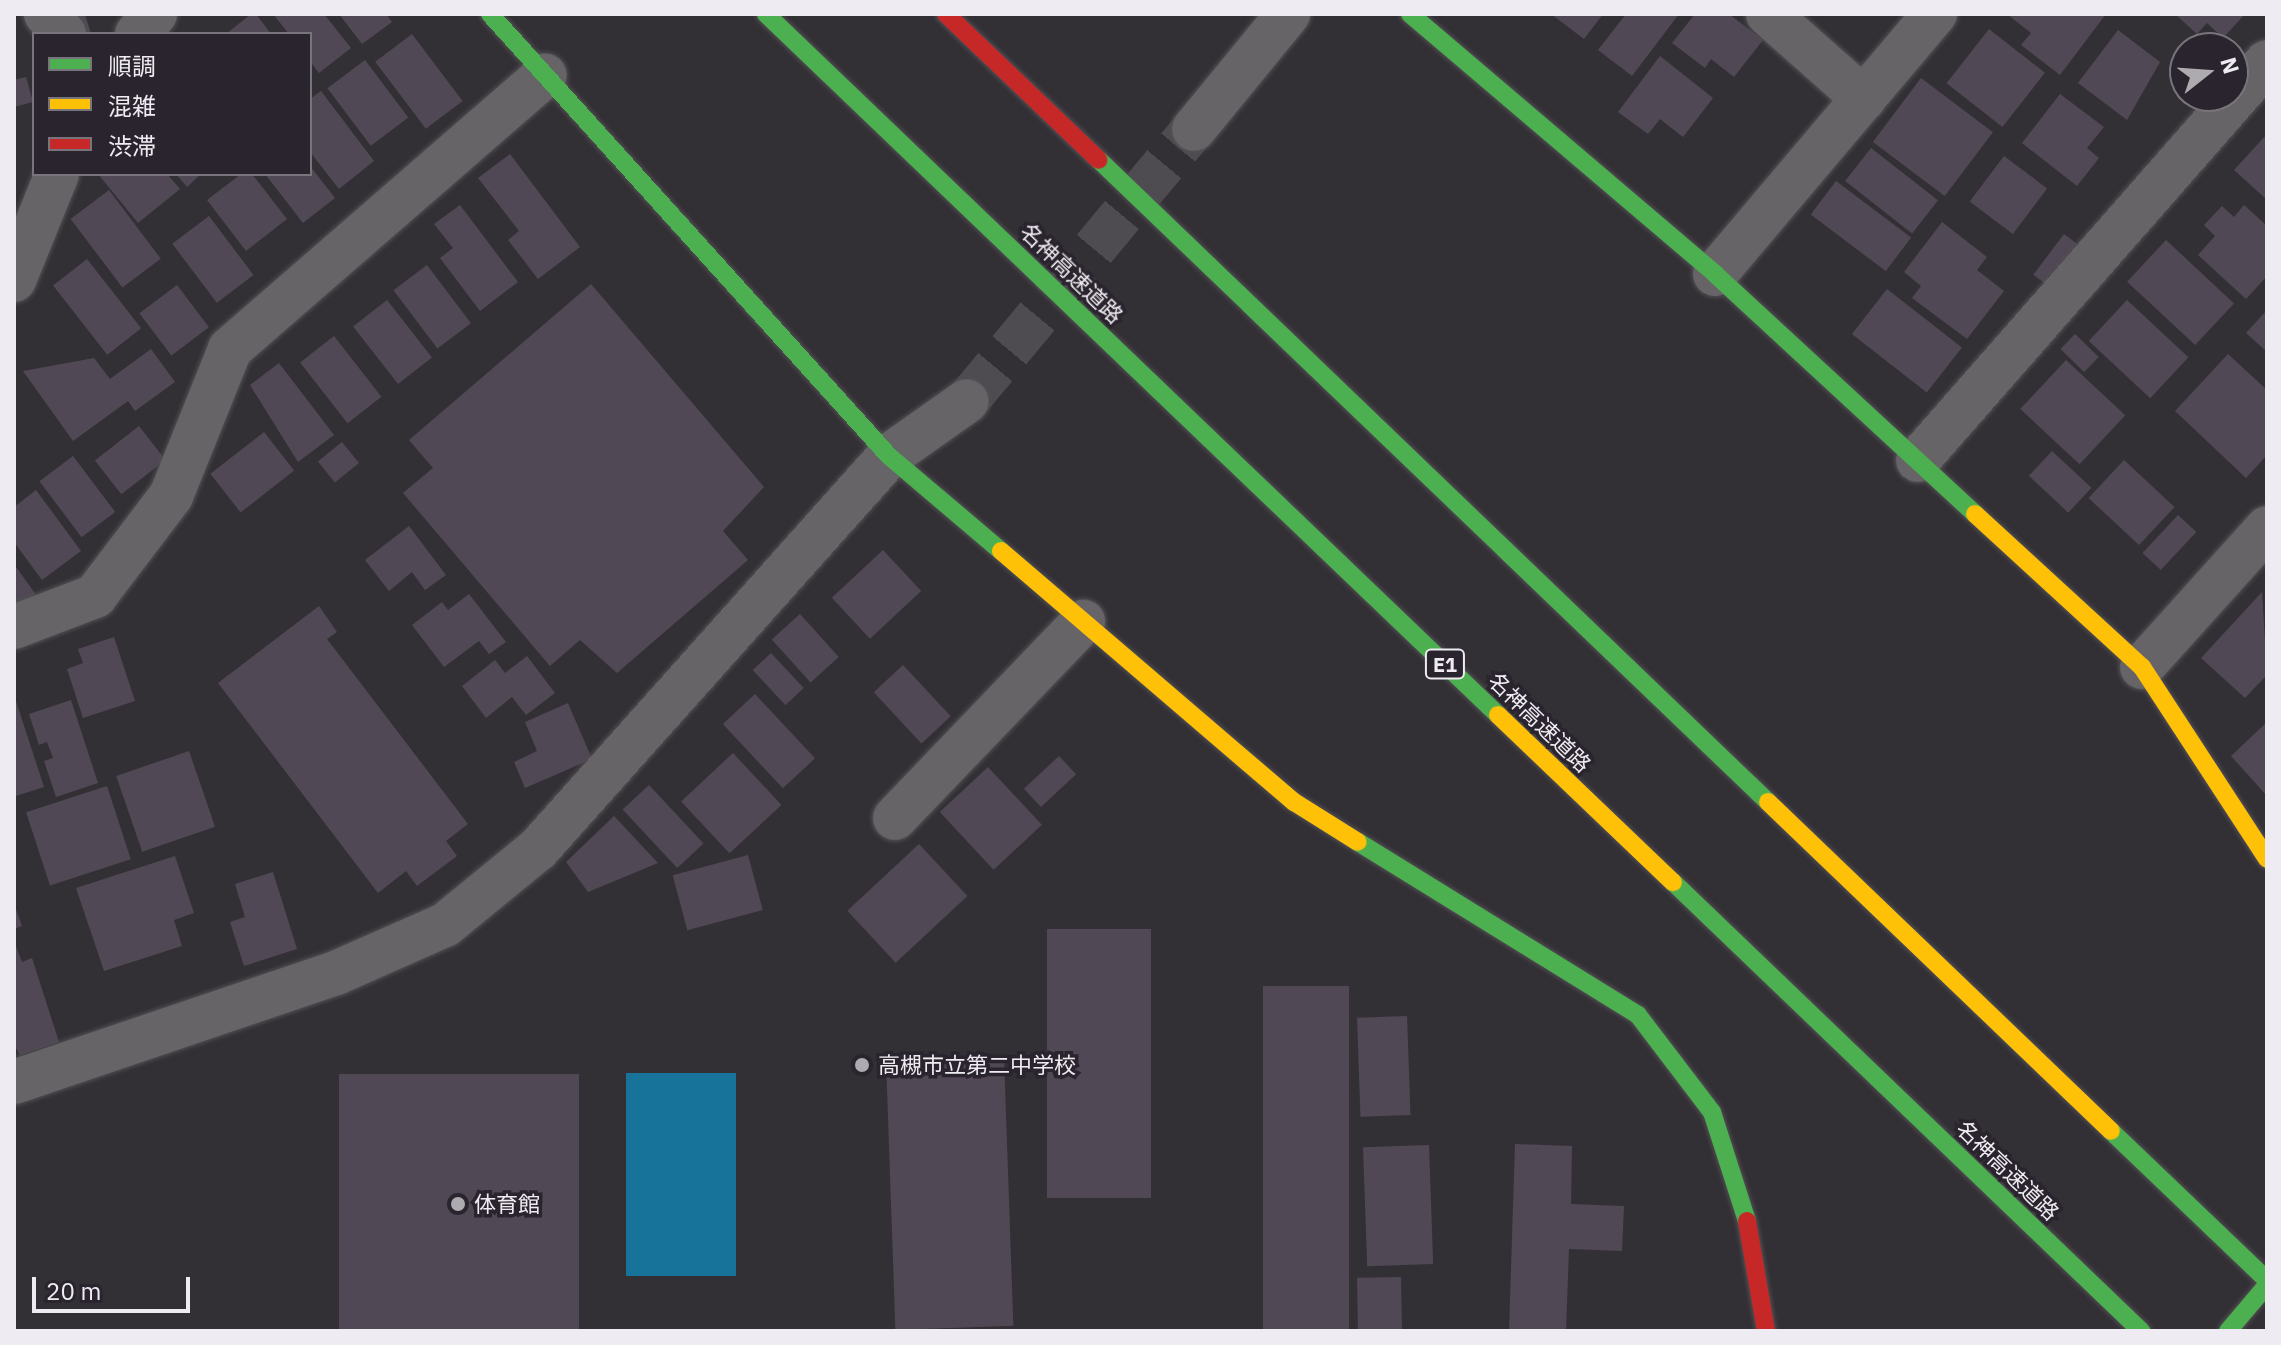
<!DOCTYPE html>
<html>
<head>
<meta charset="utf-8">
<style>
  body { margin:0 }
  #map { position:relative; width:2281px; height:1345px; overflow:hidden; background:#333035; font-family:"IBM Plex Sans","Noto Sans JP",sans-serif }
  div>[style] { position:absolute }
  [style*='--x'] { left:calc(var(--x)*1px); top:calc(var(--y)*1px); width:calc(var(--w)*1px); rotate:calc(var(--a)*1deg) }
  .water>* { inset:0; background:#18739b; transform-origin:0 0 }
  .building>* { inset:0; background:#514855; transform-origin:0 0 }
  .street-tunnel>* { height:44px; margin-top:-22px; transform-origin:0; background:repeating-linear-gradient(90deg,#4f4c51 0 44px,transparent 0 66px) }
  .roads { filter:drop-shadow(0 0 2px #514f54) drop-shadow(0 0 2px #514f54) }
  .street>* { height:44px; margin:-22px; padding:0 22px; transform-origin:22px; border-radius:22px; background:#666467 }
  .fast>* { height:18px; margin:-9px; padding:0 9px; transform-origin:9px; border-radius:9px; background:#4caf50 }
  .slow>* { height:18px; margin:-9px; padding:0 9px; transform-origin:9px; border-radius:9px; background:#ffc107 }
  .jam>* { height:18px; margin:-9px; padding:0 9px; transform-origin:9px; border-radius:9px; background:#c62828 }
  .dots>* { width:22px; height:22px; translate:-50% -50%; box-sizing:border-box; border:4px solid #29242d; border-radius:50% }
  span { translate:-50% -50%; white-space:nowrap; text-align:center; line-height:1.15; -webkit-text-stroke:7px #29242d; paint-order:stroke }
  .shield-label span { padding:2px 6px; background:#29242d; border:2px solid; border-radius:6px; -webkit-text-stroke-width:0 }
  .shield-label { font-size:20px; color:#efebf2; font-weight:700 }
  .street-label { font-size:22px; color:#efebf2 }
  .poi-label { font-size:22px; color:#efebf2 }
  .left { translate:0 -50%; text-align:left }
  .frame { position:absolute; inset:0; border:16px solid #efebf2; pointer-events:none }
  .legend { position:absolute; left:32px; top:32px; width:280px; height:144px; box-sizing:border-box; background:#29242d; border:2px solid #78747c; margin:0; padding:10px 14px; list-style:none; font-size:24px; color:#efebf2 }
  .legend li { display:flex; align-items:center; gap:16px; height:40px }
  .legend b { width:40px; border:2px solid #78747c }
  .north { position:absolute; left:2169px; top:32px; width:80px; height:80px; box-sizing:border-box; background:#29242d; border:2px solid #78747c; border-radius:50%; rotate:73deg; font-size:22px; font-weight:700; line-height:32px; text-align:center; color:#efebf2 }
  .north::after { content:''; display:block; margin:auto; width:28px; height:36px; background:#adaab0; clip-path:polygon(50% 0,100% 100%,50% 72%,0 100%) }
  .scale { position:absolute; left:32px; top:1277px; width:158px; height:36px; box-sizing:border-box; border:4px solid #efebf2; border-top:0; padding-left:10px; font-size:24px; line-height:28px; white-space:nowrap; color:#efebf2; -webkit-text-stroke:6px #29242d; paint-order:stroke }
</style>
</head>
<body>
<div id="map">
  <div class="water">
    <div style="left:626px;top:1073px;width:110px;height:203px"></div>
  </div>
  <div class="building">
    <div style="clip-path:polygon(66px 14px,85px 14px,91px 34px,72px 34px)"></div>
    <div style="clip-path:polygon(256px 14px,271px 34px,226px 34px,251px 14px)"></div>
    <div style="clip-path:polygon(273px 14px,324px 14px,351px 48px,319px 73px,310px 61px,310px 34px,289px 34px)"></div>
    <div style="clip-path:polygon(339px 14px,386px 14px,392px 22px,362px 44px)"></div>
    <div style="clip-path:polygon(1551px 14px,1603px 14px,1584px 39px)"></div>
    <div style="clip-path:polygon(1626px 14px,1679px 14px,1632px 76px,1598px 50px)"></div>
    <div style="clip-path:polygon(1695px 14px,1729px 14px,1763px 40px,1734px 77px,1711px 59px,1705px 68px,1672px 43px)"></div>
    <div style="clip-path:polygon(2007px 14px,2106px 14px,2060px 75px,2021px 45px,2031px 33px)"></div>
    <div style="clip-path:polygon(2175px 14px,2245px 14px,2223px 38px,2207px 23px,2197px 34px)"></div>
    <div style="left:1989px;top:29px;width:71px;height:69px;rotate:38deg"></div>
    <div style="clip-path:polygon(2118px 30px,2160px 62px,2127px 120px,2078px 83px)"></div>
    <div style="left:412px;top:34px;width:84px;height:46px;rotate:53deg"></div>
    <div style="clip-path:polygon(1660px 56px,1713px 98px,1683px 137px,1660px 119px,1648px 134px,1618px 112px)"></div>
    <div style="left:365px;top:60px;width:72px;height:47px;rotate:53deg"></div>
    <div style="clip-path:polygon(26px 77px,33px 102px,14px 107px,14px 80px)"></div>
    <div style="left:1921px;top:78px;width:90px;height:80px;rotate:37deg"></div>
    <div style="clip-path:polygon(321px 91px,374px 161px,339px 189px,310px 152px,310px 99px)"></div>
    <div style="clip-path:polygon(2060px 94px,2104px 127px,2087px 148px,2099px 158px,2077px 186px,2022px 143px)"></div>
    <div style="clip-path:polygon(2267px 134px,2267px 200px,2234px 170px)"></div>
    <div style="left:1871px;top:148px;width:85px;height:42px;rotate:38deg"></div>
    <div style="clip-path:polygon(510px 154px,580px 247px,538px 279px,508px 240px,519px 231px,478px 178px)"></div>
    <div style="left:2004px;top:156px;width:54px;height:57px;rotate:37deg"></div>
    <div style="clip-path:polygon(310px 166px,335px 198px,303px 223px,265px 174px,310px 174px)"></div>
    <div style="clip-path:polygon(98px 174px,167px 174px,180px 189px,138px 223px)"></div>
    <div style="clip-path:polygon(176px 174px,201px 174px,187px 187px)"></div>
    <div style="clip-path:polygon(241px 174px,252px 174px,287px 219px,246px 251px,207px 200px)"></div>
    <div style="left:1836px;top:181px;width:94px;height:42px;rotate:37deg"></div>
    <div style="left:109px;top:190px;width:86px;height:48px;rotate:53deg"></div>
    <div style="clip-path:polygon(460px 205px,518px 282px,480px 311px,440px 258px,453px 248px,434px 224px)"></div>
    <div style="clip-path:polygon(2244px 205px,2267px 226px,2267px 276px,2246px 299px,2198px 255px,2215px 236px,2204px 225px,2222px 206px,2234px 217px)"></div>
    <div style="left:209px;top:216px;width:74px;height:46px;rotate:53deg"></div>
    <div style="clip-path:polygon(1942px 222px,1987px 257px,1977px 270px,2004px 291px,1967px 339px,1912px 298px,1921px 286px,1904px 272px)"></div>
    <div style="left:2064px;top:234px;width:25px;height:51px;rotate:37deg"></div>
    <div style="left:2166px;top:240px;width:93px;height:57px;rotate:43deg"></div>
    <div style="left:87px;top:259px;width:88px;height:43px;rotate:52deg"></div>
    <div style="left:427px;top:265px;width:73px;height:42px;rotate:53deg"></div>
    <div style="clip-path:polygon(591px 284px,764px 487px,723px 531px,748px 560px,617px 673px,580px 640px,550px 666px,403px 493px,433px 468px,409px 440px)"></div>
    <div style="left:177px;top:285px;width:53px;height:47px;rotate:53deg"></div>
    <div style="left:1887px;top:289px;width:95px;height:57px;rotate:38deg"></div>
    <div style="left:387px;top:300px;width:73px;height:43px;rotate:52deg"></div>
    <div style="left:2127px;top:300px;width:84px;height:56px;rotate:43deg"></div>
    <div style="clip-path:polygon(2267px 310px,2267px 352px,2246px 333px)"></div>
    <div style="left:2075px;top:334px;width:33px;height:21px;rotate:44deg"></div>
    <div style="left:334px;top:336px;width:77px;height:43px;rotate:52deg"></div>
    <div style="clip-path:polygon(151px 349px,175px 382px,135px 411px,128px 401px,73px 441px,23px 371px,94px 358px,110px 379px)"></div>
    <div style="clip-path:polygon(2228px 354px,2267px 390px,2267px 455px,2246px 478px,2175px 411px)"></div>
    <div style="left:2066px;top:360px;width:81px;height:67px;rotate:43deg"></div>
    <div style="clip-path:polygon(279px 363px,334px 435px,298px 462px,250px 385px)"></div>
    <div style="left:139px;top:426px;width:43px;height:56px;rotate:52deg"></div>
    <div style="left:264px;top:432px;width:49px;height:68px;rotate:52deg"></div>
    <div style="left:342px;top:442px;width:27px;height:31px;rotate:51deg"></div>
    <div style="left:2052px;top:451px;width:54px;height:34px;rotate:43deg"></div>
    <div style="left:73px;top:456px;width:70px;height:42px;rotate:53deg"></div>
    <div style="left:2124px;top:460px;width:69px;height:52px;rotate:43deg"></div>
    <div style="clip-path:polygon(36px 490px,81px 551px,42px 580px,14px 542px,14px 507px)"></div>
    <div style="left:2178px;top:515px;width:25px;height:52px;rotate:43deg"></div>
    <div style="clip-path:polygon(409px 526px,446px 575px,425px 590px,412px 572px,389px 591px,365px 560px)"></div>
    <div style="left:883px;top:550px;width:56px;height:70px;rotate:47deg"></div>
    <div style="clip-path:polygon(14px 564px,39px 599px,14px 610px)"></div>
    <div style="clip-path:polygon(2262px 592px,2267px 675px,2245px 698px,2201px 658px)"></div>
    <div style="clip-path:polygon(469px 594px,506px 642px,489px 654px,479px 641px,444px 667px,412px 625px,442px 602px,448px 610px)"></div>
    <div style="clip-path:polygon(319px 606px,337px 632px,327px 639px,468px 824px,446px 841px,457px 856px,417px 886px,406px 871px,378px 893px,218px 683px)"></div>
    <div style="left:800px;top:614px;width:58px;height:38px;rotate:48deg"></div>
    <div style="clip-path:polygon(114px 637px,135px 701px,83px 718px,67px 669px,83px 663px,78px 649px)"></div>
    <div style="left:771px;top:653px;width:48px;height:25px;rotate:47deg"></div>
    <div style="clip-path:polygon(527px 656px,555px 693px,526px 715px,512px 697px,486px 718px,462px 686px,495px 660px,505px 673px)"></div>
    <div style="left:903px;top:665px;width:70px;height:40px;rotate:47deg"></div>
    <div style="left:755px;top:694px;width:88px;height:44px;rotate:47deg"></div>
    <div style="clip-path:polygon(14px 695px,44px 787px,16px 796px,14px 789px)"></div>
    <div style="clip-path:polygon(71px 700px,98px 783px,56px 797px,44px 761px,53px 758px,47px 742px,39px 745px,29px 714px)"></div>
    <div style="clip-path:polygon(568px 703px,592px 759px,525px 788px,514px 762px,537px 751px,525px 722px)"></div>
    <div style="clip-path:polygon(2267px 722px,2267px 796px,2231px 756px)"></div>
    <div style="left:189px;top:751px;width:80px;height:77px;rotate:71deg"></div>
    <div style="left:733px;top:753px;width:71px;height:71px;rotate:47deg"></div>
    <div style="left:1059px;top:756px;width:25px;height:48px;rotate:47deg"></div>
    <div style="left:988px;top:767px;width:79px;height:66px;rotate:47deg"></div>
    <div style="left:649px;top:785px;width:80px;height:36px;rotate:47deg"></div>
    <div style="left:107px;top:786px;width:77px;height:85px;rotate:72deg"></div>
    <div style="clip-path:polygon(614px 816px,658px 863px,588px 892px,566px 862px)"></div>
    <div style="left:919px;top:844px;width:71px;height:98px;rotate:47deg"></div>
    <div style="left:748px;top:855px;width:57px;height:78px;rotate:75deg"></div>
    <div style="clip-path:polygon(175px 856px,194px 913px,174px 920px,182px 946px,104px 971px,76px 888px)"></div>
    <div style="clip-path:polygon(273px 872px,297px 949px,244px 966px,230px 922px,245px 917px,235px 884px)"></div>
    <div style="clip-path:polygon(14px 904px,22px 926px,14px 929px)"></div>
    <div style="left:1047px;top:929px;width:104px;height:269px"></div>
    <div style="clip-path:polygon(14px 941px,22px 962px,32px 958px,59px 1042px,20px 1055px,14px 1045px)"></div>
    <div style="left:1263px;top:986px;width:86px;height:345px"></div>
    <div style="left:1407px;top:1016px;width:99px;height:50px;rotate:88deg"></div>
    <div style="left:1004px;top:1058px;width:268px;height:118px;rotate:88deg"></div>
    <div style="left:339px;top:1074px;width:240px;height:257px"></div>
    <div style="clip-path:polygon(1515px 1144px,1572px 1146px,1571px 1204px,1624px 1206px,1622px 1251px,1569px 1249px,1566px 1331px,1509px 1331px)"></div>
    <div style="left:1429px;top:1145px;width:119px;height:66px;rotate:88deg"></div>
    <div style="left:1401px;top:1277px;width:54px;height:44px;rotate:89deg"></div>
  </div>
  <div class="street-tunnel">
    <div style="--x:967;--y:401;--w:354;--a:-50.2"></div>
  </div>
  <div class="roads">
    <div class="street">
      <div style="--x:46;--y:14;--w:27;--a:48"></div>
      <div style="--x:1768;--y:14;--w:128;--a:41.5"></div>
      <div style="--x:137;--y:34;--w:27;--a:-48"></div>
      <div style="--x:1194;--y:129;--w:149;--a:-50.7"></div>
      <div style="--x:1715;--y:274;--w:341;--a:-49.8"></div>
      <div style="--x:14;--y:280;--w:114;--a:-67.9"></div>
      <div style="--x:1918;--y:460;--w:529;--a:-48.75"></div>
      <div style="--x:14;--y:627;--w:87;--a:-20.9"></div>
      <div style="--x:95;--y:596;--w:126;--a:-52.8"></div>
      <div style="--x:171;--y:496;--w:158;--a:-68.1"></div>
      <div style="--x:230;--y:349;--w:417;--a:-41"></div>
      <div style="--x:2142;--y:667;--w:187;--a:-48"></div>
      <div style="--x:895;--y:818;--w:272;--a:-46.2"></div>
      <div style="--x:14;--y:1082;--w:340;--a:-18.7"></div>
      <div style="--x:336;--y:973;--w:119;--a:-23.8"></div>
      <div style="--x:445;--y:925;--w:120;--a:-39.3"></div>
      <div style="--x:538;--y:849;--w:527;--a:-48.23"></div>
      <div style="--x:889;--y:456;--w:95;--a:-35.2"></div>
    </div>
    <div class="fast">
      <div style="--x:490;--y:14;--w:595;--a:47.93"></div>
      <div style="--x:889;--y:456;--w:147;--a:40.3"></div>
      <div style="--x:766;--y:14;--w:1014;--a:43.76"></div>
      <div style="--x:1410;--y:14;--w:401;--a:40.4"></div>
      <div style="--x:1715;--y:274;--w:354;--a:42.7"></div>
      <div style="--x:1099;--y:160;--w:927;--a:43.82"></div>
      <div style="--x:1358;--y:842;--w:329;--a:31.7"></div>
      <div style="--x:1638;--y:1015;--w:122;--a:52.7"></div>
      <div style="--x:1712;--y:1112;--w:114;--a:72.2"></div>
      <div style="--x:1673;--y:882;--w:649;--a:43.81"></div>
      <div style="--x:2111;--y:1131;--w:216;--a:43.7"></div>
      <div style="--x:2228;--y:1331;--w:60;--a:-49.7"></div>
    </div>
    <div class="slow">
      <div style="--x:1975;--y:514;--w:226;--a:42.5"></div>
      <div style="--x:2142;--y:667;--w:229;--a:56.9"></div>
      <div style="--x:1001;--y:551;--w:386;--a:40.6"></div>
      <div style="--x:1294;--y:802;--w:75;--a:32"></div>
      <div style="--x:1498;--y:715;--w:242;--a:43.7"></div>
      <div style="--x:1768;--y:802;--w:475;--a:43.8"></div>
    </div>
    <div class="jam">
      <div style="--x:946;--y:14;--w:211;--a:43.7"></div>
      <div style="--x:1747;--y:1221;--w:112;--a:80.2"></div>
    </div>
  </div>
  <div class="dots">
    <div style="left:862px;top:1065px;background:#adaab0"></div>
    <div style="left:458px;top:1204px;background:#adaab0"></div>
  </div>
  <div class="shield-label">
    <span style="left:1445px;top:664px">E1</span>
  </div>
  <div class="street-label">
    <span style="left:1072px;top:273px;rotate:44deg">名神高速道路</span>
    <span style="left:1540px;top:722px;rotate:44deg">名神高速道路</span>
    <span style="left:2008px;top:1170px;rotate:44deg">名神高速道路</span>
  </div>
  <div class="poi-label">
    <span class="left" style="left:878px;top:1065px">高槻市立第二中学校</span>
    <span class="left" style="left:474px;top:1204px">体育館</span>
  </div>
  <div class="frame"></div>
  <ul class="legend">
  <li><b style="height:10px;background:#4caf50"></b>順調</li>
  <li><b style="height:10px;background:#ffc107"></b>混雑</li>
  <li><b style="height:10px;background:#c62828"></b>渋滞</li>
  </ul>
  <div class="north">N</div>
  <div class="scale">20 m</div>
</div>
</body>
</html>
